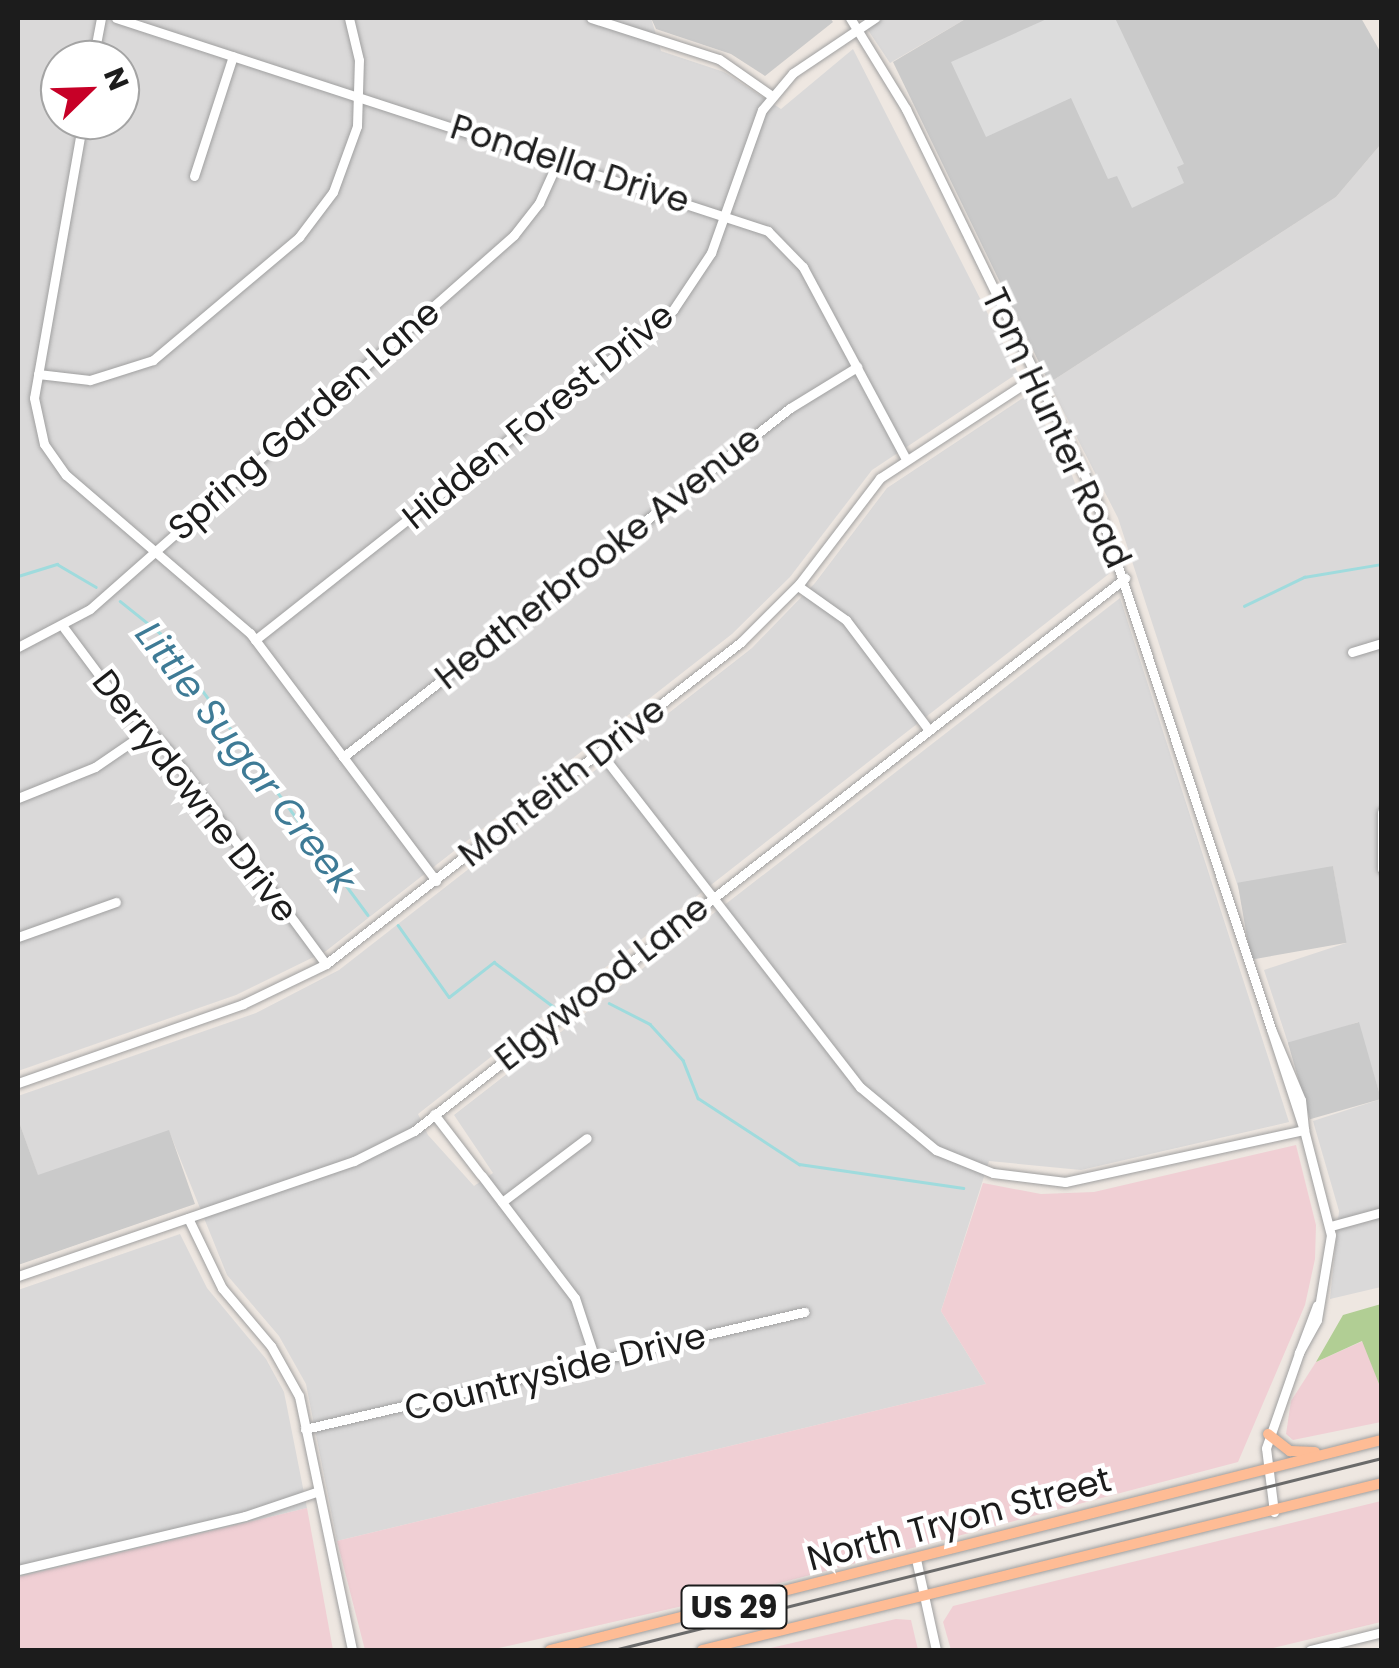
<!DOCTYPE html>
<html>
<head>
<meta charset="utf-8">
<style>
  body { margin:0 }
  #map { position:relative; width:1399px; height:1668px; overflow:hidden; background:#eee7e1; font-family:Poppins,sans-serif }
  div>[style] { position:absolute }
  [style*='--x'] { left:calc(var(--x)*1px); top:calc(var(--y)*1px); width:calc(var(--w)*1px); rotate:calc(var(--a)*1deg) }
  .residential>* { inset:0; background:#dad9d9 }
  .commercial>* { inset:0; background:#f0cfd4 }
  .religious>* { inset:0; background:#cacaca; transform-origin:0 0 }
  .forest>* { inset:0; background:#b1ce94 }
  .parking>* { inset:0; background:#dcdcdc }
  .stream>* { height:2.5px; margin:-1.25px; padding:0 1.25px; transform-origin:1.25px; border-radius:1.25px; background:#9fdbdd }
  .roads { filter:drop-shadow(0 0 2px #a0a0a0) drop-shadow(0 0 2px #a0a0a0) }
  .minor>* { height:9px; margin:-4.5px; padding:0 4.5px; transform-origin:4.5px; border-radius:4.5px; background:#fff }
  .major>* { height:10px; margin:-5px; padding:0 5px; transform-origin:5px; border-radius:5px; background:#febc95 }
  .tram>* { height:2.5px; margin:-1.25px; padding:0 1.25px; transform-origin:1.25px; border-radius:1.25px; background:#6a6a6a }
  span { translate:-50% -50%; white-space:nowrap; text-align:center; line-height:1.15; -webkit-text-stroke:9px #fff; paint-order:stroke }
  .shield-label span { padding:2px 8px; background:#fff; border:2px solid; border-radius:8px; -webkit-text-stroke-width:0 }
  .shield-label { font-size:32px; color:#1c1c1c; font-weight:700 }
  .street-label { font-size:35px; color:#1c1c1c }
  .water-label { font-size:38px; color:#3e7b96; font-style:italic }
  .frame { position:absolute; inset:0; border:20px solid #1c1c1c; pointer-events:none }
  .north { position:absolute; left:40px; top:40px; width:100px; height:100px; box-sizing:border-box; background:#fff; border:2px solid #a4a4a4; border-radius:50%; rotate:67deg; font-size:28px; font-weight:700; line-height:40px; text-align:center; color:#1c1c1c }
  .north::after { content:''; display:block; margin:auto; width:35px; height:45px; background:#c70027; clip-path:polygon(50% 0,100% 100%,50% 72%,0 100%) }
</style>
</head>
<body>
<div id="map">
  <div class="residential">
    <div style="clip-path:polygon(evenodd,18px 18px,651px 18px,661px 51px,724px 72px,781px 109px,853px 49px,1018px 373px,872px 470px,790px 577px,732px 634px,326px 951px,236px 995px,18px 1071px,18px 18px,60px 60px,120px 60px,120px 120px,60px 120px,60px 60px)"></div>
    <div style="clip-path:polygon(860px 18px,967px 18px,890px 63px)"></div>
    <div style="clip-path:polygon(1381px 144px,1381px 1287px,1330px 1299px,1339px 1211px,1313px 1121px,1381px 1099px,1358px 1022px,1289px 1046px,1264px 970px,1346px 943px,1333px 866px,1241px 896px,1118px 518px,1049px 383px,1336px 197px)"></div>
    <div style="clip-path:polygon(1029px 394px,1071px 473px,1110px 573px,418px 1114px,428px 1135px,474px 1186px,493px 1173px,454px 1115px,1120px 598px,1289px 1122px,1081px 1170px,989px 1161px,941px 1311px,986px 1384px,337px 1541px,306px 1384px,279px 1336px,227px 1275px,169px 1131px,38px 1176px,18px 1119px,18px 1096px,256px 1013px,339px 970px,752px 648px,815px 583px,887px 488px)"></div>
    <div style="clip-path:polygon(180px 1234px,207px 1288px,266px 1359px,284px 1392px,307px 1508px,18px 1577px,18px 1290px)"></div>
  </div>
  <div class="commercial">
    <div style="clip-path:polygon(1296px 1145px,1316px 1225px,1315px 1259px,1305px 1305px,1238px 1462px,757px 1589px,490px 1650px,365px 1650px,337px 1541px,986px 1384px,941px 1311px,983px 1183px,1041px 1194px,1094px 1192px)"></div>
    <div style="clip-path:polygon(1363px 1341px,1381px 1389px,1381px 1422px,1293px 1440px,1286px 1434px,1291px 1401px,1316px 1362px)"></div>
    <div style="clip-path:polygon(1381px 1501px,1381px 1622px,1265px 1650px,951px 1650px,943px 1622px,953px 1606px)"></div>
    <div style="clip-path:polygon(307px 1508px,333px 1650px,18px 1650px,18px 1577px)"></div>
    <div style="clip-path:polygon(896px 1619px,911px 1620px,918px 1650px,762px 1650px)"></div>
  </div>
  <div class="religious">
    <div style="clip-path:polygon(651px 18px,830px 18px,833px 22px,765px 76px,731px 54px,656px 29px)"></div>
    <div style="clip-path:polygon(967px 18px,1361px 18px,1381px 53px,1381px 144px,1336px 197px,1049px 383px,893px 62px)"></div>
    <div style="left:1333px;top:866px;width:78px;height:97px;rotate:80deg"></div>
    <div style="left:1359px;top:1022px;width:80px;height:74px;rotate:74deg"></div>
    <div style="clip-path:polygon(18px 1119px,38px 1175px,169px 1130px,195px 1204px,18px 1265px)"></div>
  </div>
  <div class="forest">
    <div style="clip-path:polygon(1381px 1304px,1381px 1389px,1362px 1341px,1316px 1362px,1343px 1315px)"></div>
  </div>
  <div class="parking">
    <div style="clip-path:polygon(1049px 18px,1115px 18px,1184px 164px,1177px 167px,1184px 183px,1132px 208px,1117px 176px,1108px 179px,1071px 98px,986px 137px,951px 62px)"></div>
  </div>
  <div class="stream">
    <div style="--x:18;--y:576;--w:41;--a:-17.1"></div>
    <div style="--x:57;--y:564;--w:45;--a:30.5"></div>
    <div style="--x:120;--y:601;--w:51;--a:38.7"></div>
    <div style="--x:160;--y:633;--w:350;--a:53.6"></div>
    <div style="--x:1244;--y:606;--w:67;--a:-25.8"></div>
    <div style="--x:1304;--y:577;--w:79;--a:-9.5"></div>
    <div style="--x:398;--y:925;--w:88;--a:54.7"></div>
    <div style="--x:449;--y:997;--w:57;--a:-37.9"></div>
    <div style="--x:494;--y:962;--w:75;--a:36.9"></div>
    <div style="--x:609;--y:1003;--w:46;--a:27.1"></div>
    <div style="--x:650;--y:1024;--w:49;--a:47.5"></div>
    <div style="--x:683;--y:1060;--w:41;--a:68.5"></div>
    <div style="--x:698;--y:1098;--w:121;--a:33.2"></div>
    <div style="--x:799;--y:1164;--w:166;--a:8.3"></div>
  </div>
  <div class="roads">
    <div class="minor">
      <div style="--x:116;--y:18;--w:686;--a:18.09"></div>
      <div style="--x:768;--y:231;--w:50;--a:45.8"></div>
      <div style="--x:803;--y:267;--w:218;--a:61.8"></div>
      <div style="--x:591;--y:18;--w:134;--a:17.8"></div>
      <div style="--x:719;--y:59;--w:65;--a:34.9"></div>
      <div style="--x:850;--y:18;--w:107;--a:58.4"></div>
      <div style="--x:906;--y:109;--w:432;--a:64"></div>
      <div style="--x:1095;--y:497;--w:560;--a:71.69"></div>
      <div style="--x:1271;--y:1029;--w:77;--a:67.1"></div>
      <div style="--x:1301;--y:1100;--w:30;--a:84"></div>
      <div style="--x:1304;--y:1130;--w:106;--a:-108.1"></div>
      <div style="--x:93;--y:60;--w:43;--a:-79.2"></div>
      <div style="--x:83;--y:120;--w:282;--a:100"></div>
      <div style="--x:34;--y:398;--w:47;--a:77.7"></div>
      <div style="--x:44;--y:444;--w:38;--a:55"></div>
      <div style="--x:66;--y:475;--w:243;--a:40.7"></div>
      <div style="--x:250;--y:633;--w:310;--a:53.1"></div>
      <div style="--x:194;--y:176;--w:126;--a:-72"></div>
      <div style="--x:38;--y:374;--w:52;--a:6.6"></div>
      <div style="--x:90;--y:380;--w:66;--a:-17.6"></div>
      <div style="--x:153;--y:360;--w:191;--a:-40.1"></div>
      <div style="--x:299;--y:237;--w:56;--a:-52.9"></div>
      <div style="--x:333;--y:192;--w:70;--a:-70"></div>
      <div style="--x:357;--y:126;--w:66;--a:-88.3"></div>
      <div style="--x:359;--y:60;--w:43;--a:-103.4"></div>
      <div style="--x:798;--y:586;--w:59;--a:35.3"></div>
      <div style="--x:846;--y:620;--w:138;--a:53"></div>
      <div style="--x:64;--y:628;--w:84;--a:53.3"></div>
      <div style="--x:114;--y:695;--w:77;--a:45.5"></div>
      <div style="--x:168;--y:750;--w:266;--a:53.6"></div>
      <div style="--x:255;--y:640;--w:533;--a:-38.29"></div>
      <div style="--x:673;--y:310;--w:69;--a:-56.3"></div>
      <div style="--x:711;--y:253;--w:152;--a:-70.4"></div>
      <div style="--x:762;--y:110;--w:48;--a:-50"></div>
      <div style="--x:793;--y:73;--w:99;--a:-33.9"></div>
      <div style="--x:18;--y:647;--w:81;--a:-27.8"></div>
      <div style="--x:90;--y:609;--w:565;--a:-41.41"></div>
      <div style="--x:514;--y:235;--w:41;--a:-52"></div>
      <div style="--x:539;--y:203;--w:46;--a:-65.7"></div>
      <div style="--x:1352;--y:652;--w:31;--a:-17"></div>
      <div style="--x:600;--y:752;--w:424;--a:52.2"></div>
      <div style="--x:860;--y:1087;--w:99;--a:39.7"></div>
      <div style="--x:936;--y:1150;--w:61;--a:22"></div>
      <div style="--x:993;--y:1173;--w:73;--a:7.1"></div>
      <div style="--x:1065;--y:1182;--w:245;--a:-12.3"></div>
      <div style="--x:1304;--y:1130;--w:108;--a:75.6"></div>
      <div style="--x:1331;--y:1235;--w:86;--a:99.4"></div>
      <div style="--x:1317;--y:1320;--w:38;--a:119"></div>
      <div style="--x:1299;--y:1353;--w:51;--a:-69.4"></div>
      <div style="--x:343;--y:757;--w:567;--a:-37.98"></div>
      <div style="--x:790;--y:408;--w:79;--a:-31.5"></div>
      <div style="--x:18;--y:798;--w:83;--a:-21.9"></div>
      <div style="--x:95;--y:767;--w:65;--a:-34.4"></div>
      <div style="--x:1382;--y:812;--w:57;--a:90"></div>
      <div style="--x:18;--y:937;--w:104;--a:-19.7"></div>
      <div style="--x:18;--y:1083;--w:238;--a:-19.3"></div>
      <div style="--x:243;--y:1004;--w:92;--a:-25.7"></div>
      <div style="--x:326;--y:964;--w:525;--a:-37.81"></div>
      <div style="--x:741;--y:642;--w:83;--a:-45"></div>
      <div style="--x:800;--y:583;--w:132;--a:-52.7"></div>
      <div style="--x:880;--y:478;--w:186;--a:-33.2"></div>
      <div style="--x:434;--y:1114;--w:76;--a:52.5"></div>
      <div style="--x:482;--y:1176;--w:153;--a:52.7"></div>
      <div style="--x:575;--y:1298;--w:67;--a:71.8"></div>
      <div style="--x:502;--y:1202;--w:106;--a:-37"></div>
      <div style="--x:188;--y:1218;--w:78;--a:64.1"></div>
      <div style="--x:222;--y:1288;--w:76;--a:49.8"></div>
      <div style="--x:271;--y:1346;--w:57;--a:60.8"></div>
      <div style="--x:299;--y:1396;--w:259;--a:78.2"></div>
      <div style="--x:1331;--y:1226;--w:53;--a:-15.4"></div>
      <div style="--x:18;--y:1276;--w:355;--a:-18.9"></div>
      <div style="--x:354;--y:1161;--w:67;--a:-26.6"></div>
      <div style="--x:414;--y:1131;--w:901;--a:-37.87"></div>
      <div style="--x:305;--y:1429;--w:513;--a:-13.2"></div>
      <div style="--x:1274;--y:1512;--w:64;--a:-97.1"></div>
      <div style="--x:1266;--y:1448;--w:101;--a:-70.8"></div>
      <div style="--x:916;--y:1559;--w:93;--a:77.6"></div>
      <div style="--x:18;--y:1570;--w:233;--a:-13.4"></div>
      <div style="--x:245;--y:1516;--w:75;--a:-18.7"></div>
      <div style="--x:1310;--y:1650;--w:74;--a:-14"></div>
    </div>
    <div class="major">
      <div style="--x:1268;--y:1434;--w:28;--a:38"></div>
      <div style="--x:1290;--y:1451;--w:25;--a:2"></div>
      <div style="--x:550;--y:1650;--w:858;--a:-14.17"></div>
      <div style="--x:702;--y:1650;--w:700;--a:-13.8"></div>
    </div>
  </div>
  <div class="tram">
    <div style="--x:614;--y:1650;--w:792;--a:-14.04"></div>
  </div>
  <div class="shield-label">
    <span style="left:734px;top:1607px">US 29</span>
  </div>
  <div class="street-label">
    <span style="left:570px;top:164px;rotate:18deg">Pondella Drive</span>
    <span style="left:538px;top:416px;rotate:-39deg">Hidden Forest Drive</span>
    <span style="left:304px;top:420px;rotate:-41deg">Spring Garden Lane</span>
    <span style="left:1056px;top:428px;rotate:65deg">Tom Hunter Road</span>
    <span style="left:598px;top:558px;rotate:-38deg">Heatherbrooke Avenue</span>
    <span style="left:562px;top:782px;rotate:-38deg">Monteith Drive</span>
    <span style="left:195px;top:796px;rotate:52deg">Derrydowne Drive</span>
    <span style="left:602px;top:983px;rotate:-38deg">Elgywood Lane</span>
    <span style="left:555px;top:1372px;rotate:-14deg">Countryside Drive</span>
    <span style="left:959px;top:1519px;rotate:-15deg">North Tryon Street</span>
  </div>
  <div class="water-label">
    <span style="left:246px;top:757px;rotate:52deg">Little Sugar Creek</span>
  </div>
  <div class="frame"></div>
  <div class="north">N</div>
</div>
</body>
</html>
